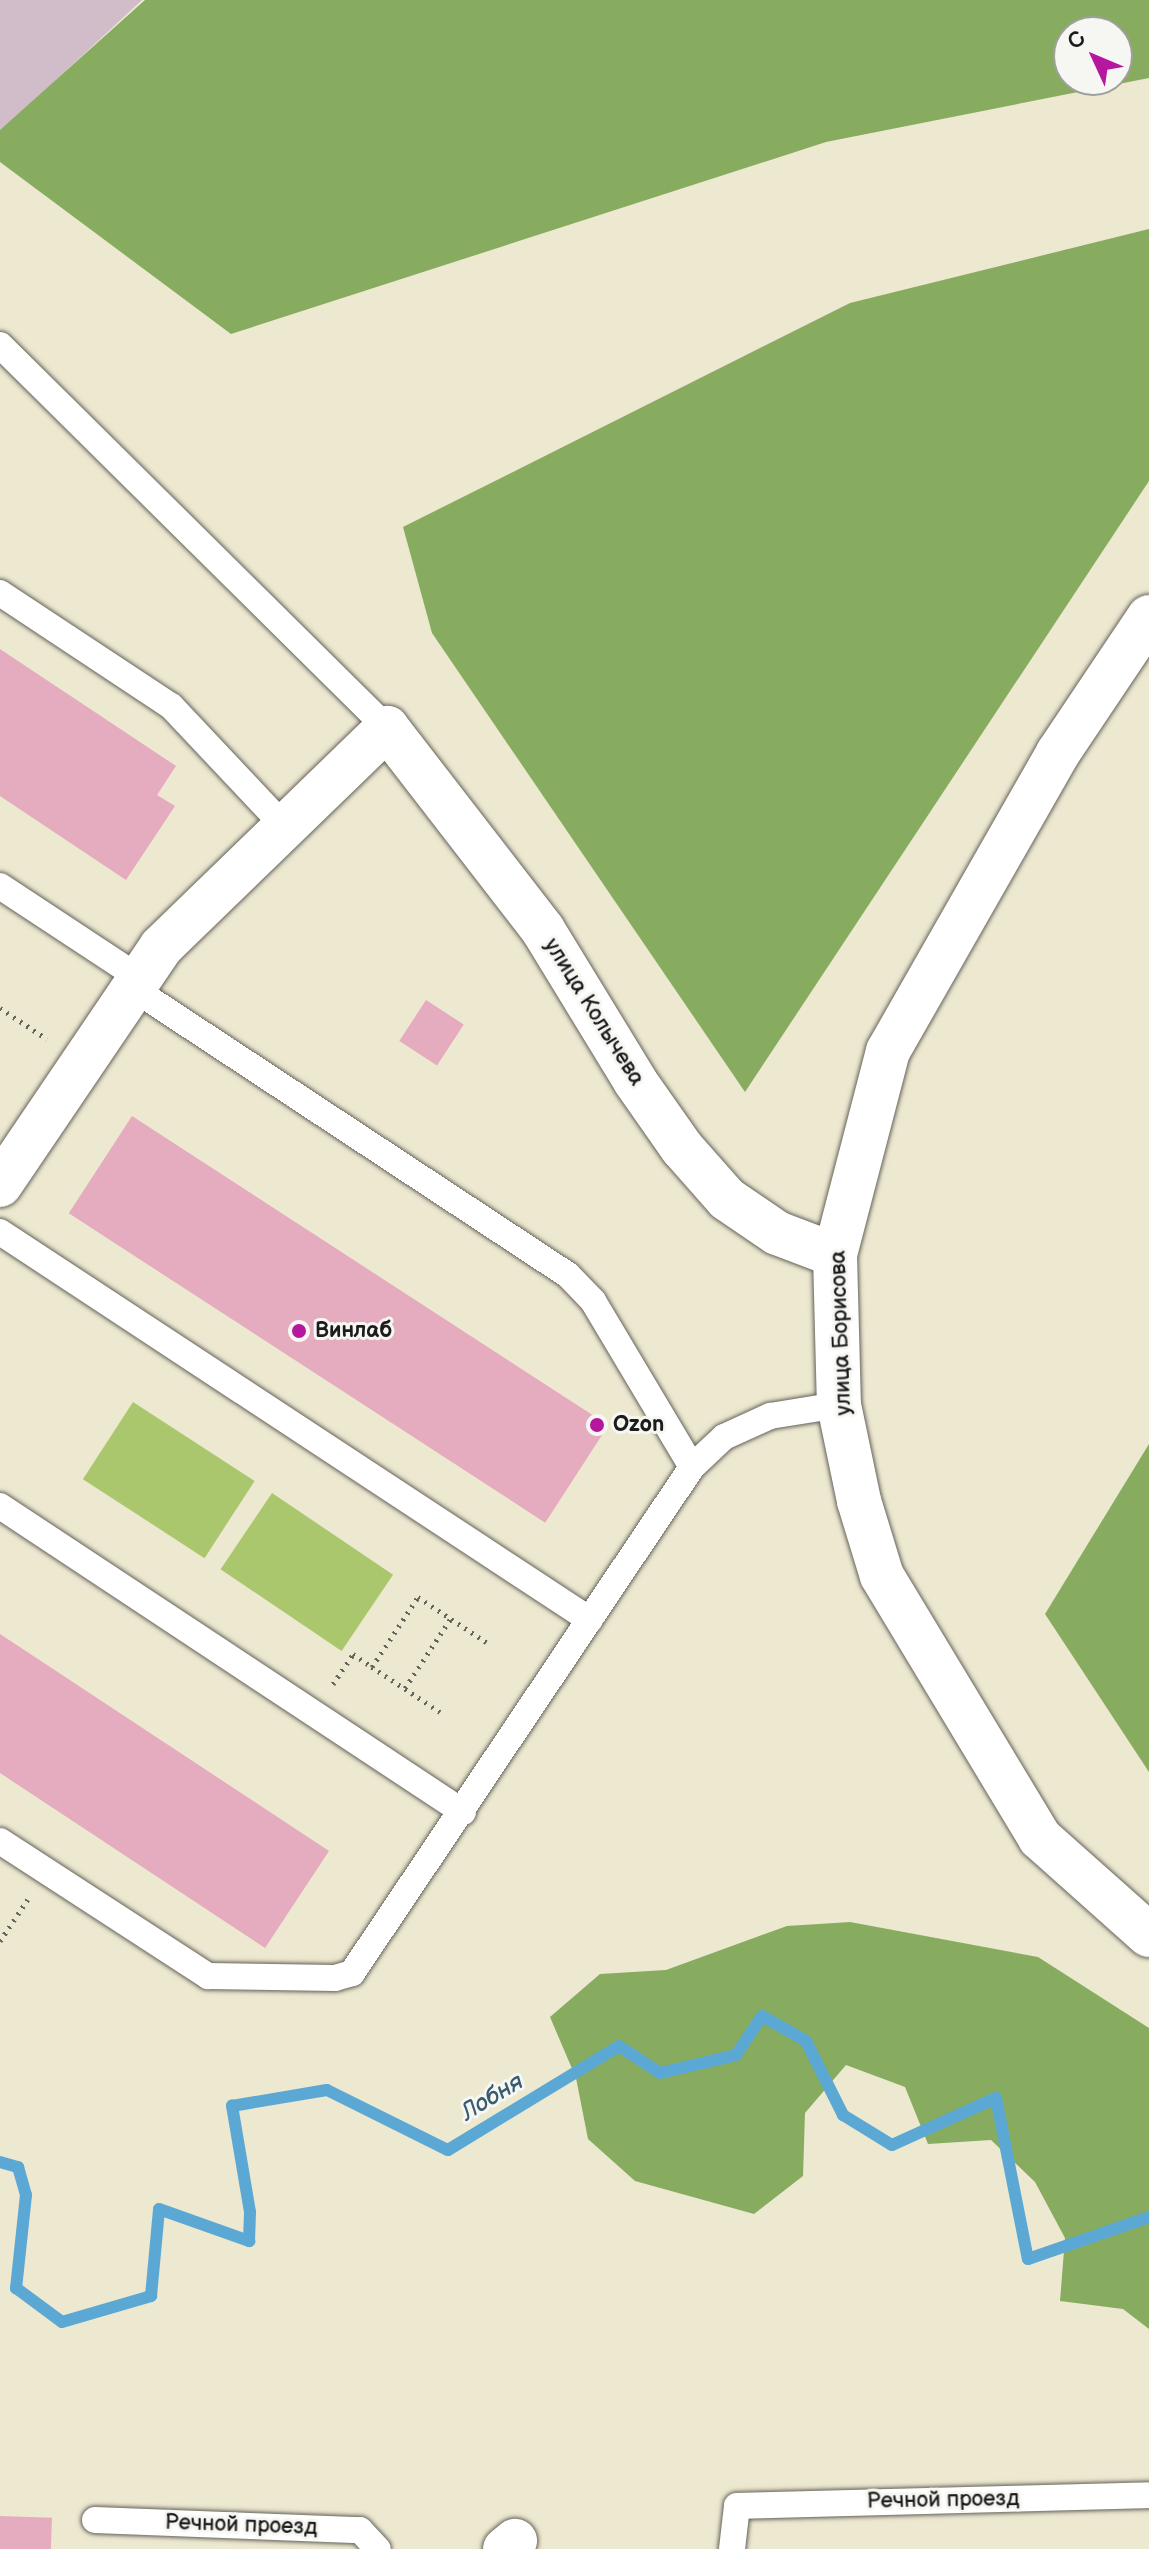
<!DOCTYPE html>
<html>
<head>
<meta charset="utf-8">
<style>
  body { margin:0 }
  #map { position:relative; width:1149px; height:2549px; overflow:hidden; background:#ede8d0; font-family:"Balsamiq Sans",sans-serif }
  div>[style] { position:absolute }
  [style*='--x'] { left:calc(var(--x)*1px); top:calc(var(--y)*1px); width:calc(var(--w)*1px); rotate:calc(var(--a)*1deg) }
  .industrial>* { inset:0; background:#d1bdca }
  .green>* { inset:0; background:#aac76d; transform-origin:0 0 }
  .forest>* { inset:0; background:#87ac60 }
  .stream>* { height:12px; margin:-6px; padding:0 6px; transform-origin:6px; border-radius:6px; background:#5ca8d5 }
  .building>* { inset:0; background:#e5abbe; transform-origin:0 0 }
  .path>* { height:5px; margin-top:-2.5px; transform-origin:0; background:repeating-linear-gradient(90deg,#65635b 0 2px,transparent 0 8px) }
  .roads { filter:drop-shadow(0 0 2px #65635b) drop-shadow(0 0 2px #65635b) }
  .service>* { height:26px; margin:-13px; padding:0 13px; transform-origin:13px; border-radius:13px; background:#fff }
  .minor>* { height:44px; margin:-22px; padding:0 22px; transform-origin:22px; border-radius:22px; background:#fff }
  .dots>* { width:22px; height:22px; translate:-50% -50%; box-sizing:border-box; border:4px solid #f6f6f2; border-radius:50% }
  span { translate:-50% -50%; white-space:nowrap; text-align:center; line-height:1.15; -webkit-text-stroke:6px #f6f6f2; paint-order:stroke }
  .street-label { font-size:22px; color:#1c1c1c }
  .poi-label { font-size:22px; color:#1c1c1c; font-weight:700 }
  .left { translate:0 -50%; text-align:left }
  .water-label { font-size:24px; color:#395b6f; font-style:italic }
  .north { position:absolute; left:1053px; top:16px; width:80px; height:80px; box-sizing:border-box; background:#f6f6f2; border:2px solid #9f9f9c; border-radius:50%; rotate:314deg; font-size:22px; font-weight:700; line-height:32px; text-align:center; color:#1c1c1c }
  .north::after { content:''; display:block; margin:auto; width:28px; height:36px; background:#b5179e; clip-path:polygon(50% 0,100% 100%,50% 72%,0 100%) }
</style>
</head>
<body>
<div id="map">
  <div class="industrial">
    <div style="clip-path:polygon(0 0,142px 0,0 132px)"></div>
  </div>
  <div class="green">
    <div style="left:133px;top:1402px;width:145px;height:92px;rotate:33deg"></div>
    <div style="left:272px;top:1493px;width:146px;height:92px;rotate:34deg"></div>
  </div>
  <div class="forest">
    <div style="clip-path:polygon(evenodd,145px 0,1149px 0,1149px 78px,826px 142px,231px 334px,0 162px,0 130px,145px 0,1069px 32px,1117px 32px,1117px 80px,1069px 80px,1069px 32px)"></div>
    <div style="clip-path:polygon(1149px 229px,1149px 481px,745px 1092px,432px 633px,403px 527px,850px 303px)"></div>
    <div style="clip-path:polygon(1149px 1444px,1149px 1772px,1045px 1614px)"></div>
    <div style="clip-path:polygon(850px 1922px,1038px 1957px,1149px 2028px,1149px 2329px,1123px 2309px,1060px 2301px,1065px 2238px,1035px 2182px,991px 2140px,928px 2144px,905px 2087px,846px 2065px,805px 2113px,803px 2176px,754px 2214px,635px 2181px,588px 2139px,576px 2078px,550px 2017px,600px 1974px,666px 1970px,787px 1926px)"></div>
  </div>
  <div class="stream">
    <div style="--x:0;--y:2162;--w:19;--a:16"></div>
    <div style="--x:18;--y:2167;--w:29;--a:74"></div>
    <div style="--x:26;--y:2195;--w:94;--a:96.1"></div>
    <div style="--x:16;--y:2288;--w:57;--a:36.5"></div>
    <div style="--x:62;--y:2322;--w:93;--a:-16.3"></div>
    <div style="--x:151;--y:2296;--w:87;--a:-84.7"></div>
    <div style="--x:159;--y:2209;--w:96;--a:19.6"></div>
    <div style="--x:249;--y:2241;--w:29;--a:-88"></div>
    <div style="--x:250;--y:2212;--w:108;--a:-99.6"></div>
    <div style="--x:232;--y:2106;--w:96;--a:-9.6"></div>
    <div style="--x:327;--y:2090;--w:135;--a:26.4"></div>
    <div style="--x:448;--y:2150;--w:200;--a:-31.3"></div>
    <div style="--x:619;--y:2046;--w:49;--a:33.4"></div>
    <div style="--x:660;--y:2073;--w:78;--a:-13.3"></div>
    <div style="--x:736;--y:2055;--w:47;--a:-56.3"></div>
    <div style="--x:762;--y:2016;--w:51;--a:29.6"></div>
    <div style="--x:806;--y:2041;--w:83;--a:63.4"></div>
    <div style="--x:843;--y:2115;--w:57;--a:31.5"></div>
    <div style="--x:892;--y:2145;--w:114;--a:-24.3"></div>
    <div style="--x:996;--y:2098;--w:164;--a:78.8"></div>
    <div style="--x:1028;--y:2259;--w:128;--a:-19.1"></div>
  </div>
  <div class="building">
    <div style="clip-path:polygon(0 649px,176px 766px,157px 795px,175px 806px,126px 880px,0 796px)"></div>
    <div style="left:426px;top:1000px;width:45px;height:49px;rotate:33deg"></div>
    <div style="left:132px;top:1116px;width:568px;height:116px;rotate:33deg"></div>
    <div style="clip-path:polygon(0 1634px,329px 1851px,265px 1948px,0 1773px)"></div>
    <div style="left:0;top:2516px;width:52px;height:33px;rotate:2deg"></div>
  </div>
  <div class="path">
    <div style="--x:0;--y:1008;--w:56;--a:33.4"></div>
    <div style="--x:333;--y:1684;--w:36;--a:-56"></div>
    <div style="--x:353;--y:1654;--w:23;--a:34"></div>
    <div style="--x:405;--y:1688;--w:84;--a:-56.7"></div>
    <div style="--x:440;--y:1712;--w:82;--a:-146.5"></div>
    <div style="--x:372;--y:1667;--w:84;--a:-56.7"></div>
    <div style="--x:418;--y:1597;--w:82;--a:33.5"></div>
    <div style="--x:0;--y:1941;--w:50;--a:-56.3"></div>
  </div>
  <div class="roads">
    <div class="service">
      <div style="--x:0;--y:345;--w:544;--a:44.7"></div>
      <div style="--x:0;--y:593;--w:205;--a:33.5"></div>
      <div style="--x:171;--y:706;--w:165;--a:46.7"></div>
      <div style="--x:0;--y:886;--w:165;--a:33.4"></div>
      <div style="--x:131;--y:987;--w:523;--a:33.39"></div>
      <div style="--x:568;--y:1275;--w:36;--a:46"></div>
      <div style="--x:593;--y:1301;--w:193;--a:59.2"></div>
      <div style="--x:0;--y:1232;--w:706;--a:33.33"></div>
      <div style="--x:0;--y:1506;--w:555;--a:33.46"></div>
      <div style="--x:0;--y:1841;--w:248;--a:33"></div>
      <div style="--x:208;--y:1976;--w:127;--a:0.9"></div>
      <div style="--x:335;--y:1978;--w:18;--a:-16"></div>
      <div style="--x:352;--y:1973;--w:610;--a:-56.1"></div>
      <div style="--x:692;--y:1467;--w:44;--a:-43.2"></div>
      <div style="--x:724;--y:1437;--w:51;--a:-24.5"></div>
      <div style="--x:770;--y:1416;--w:70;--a:-9.1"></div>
      <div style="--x:95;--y:2520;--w:265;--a:2.2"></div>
      <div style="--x:360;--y:2530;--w:26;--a:47"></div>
      <div style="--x:732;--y:2549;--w:43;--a:-83.4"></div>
      <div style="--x:737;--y:2506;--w:412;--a:-1.5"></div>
    </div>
    <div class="minor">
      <div style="--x:1149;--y:617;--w:164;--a:123.8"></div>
      <div style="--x:1058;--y:753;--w:343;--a:119.7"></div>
      <div style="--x:888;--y:1051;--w:211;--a:104.6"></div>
      <div style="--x:835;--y:1255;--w:150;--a:88.5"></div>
      <div style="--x:839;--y:1405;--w:98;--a:78.2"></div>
      <div style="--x:859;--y:1501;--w:78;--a:73"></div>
      <div style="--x:882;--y:1576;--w:306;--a:58.9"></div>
      <div style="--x:1040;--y:1838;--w:146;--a:41.7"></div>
      <div style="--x:0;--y:1185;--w:287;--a:-55.9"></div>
      <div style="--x:161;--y:947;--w:315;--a:-44.1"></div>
      <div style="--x:387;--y:728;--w:255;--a:52.3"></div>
      <div style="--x:543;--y:930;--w:177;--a:58.6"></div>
      <div style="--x:635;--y:1081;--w:82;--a:55"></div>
      <div style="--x:682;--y:1148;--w:68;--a:48.6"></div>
      <div style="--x:727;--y:1199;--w:60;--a:34.2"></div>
      <div style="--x:777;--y:1233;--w:62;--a:20.8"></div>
      <div style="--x:505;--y:2549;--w:13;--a:-39"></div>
    </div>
  </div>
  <div class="dots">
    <div style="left:299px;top:1331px;background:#b5179e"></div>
    <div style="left:597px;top:1425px;background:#b5179e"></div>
  </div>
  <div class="street-label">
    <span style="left:594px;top:1012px;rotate:58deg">улица Колычева</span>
    <span style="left:841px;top:1333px;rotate:-92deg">улица Борисова</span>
    <span style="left:943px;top:2500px;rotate:-1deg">Речной проезд</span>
    <span style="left:241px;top:2525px;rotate:2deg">Речной проезд</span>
  </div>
  <div class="poi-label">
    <span class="left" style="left:315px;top:1331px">Винлаб</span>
    <span class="left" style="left:613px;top:1425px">Ozon</span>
  </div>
  <div class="water-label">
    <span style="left:492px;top:2097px;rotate:-31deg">Лобня</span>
  </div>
  <div class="north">С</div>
</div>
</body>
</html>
